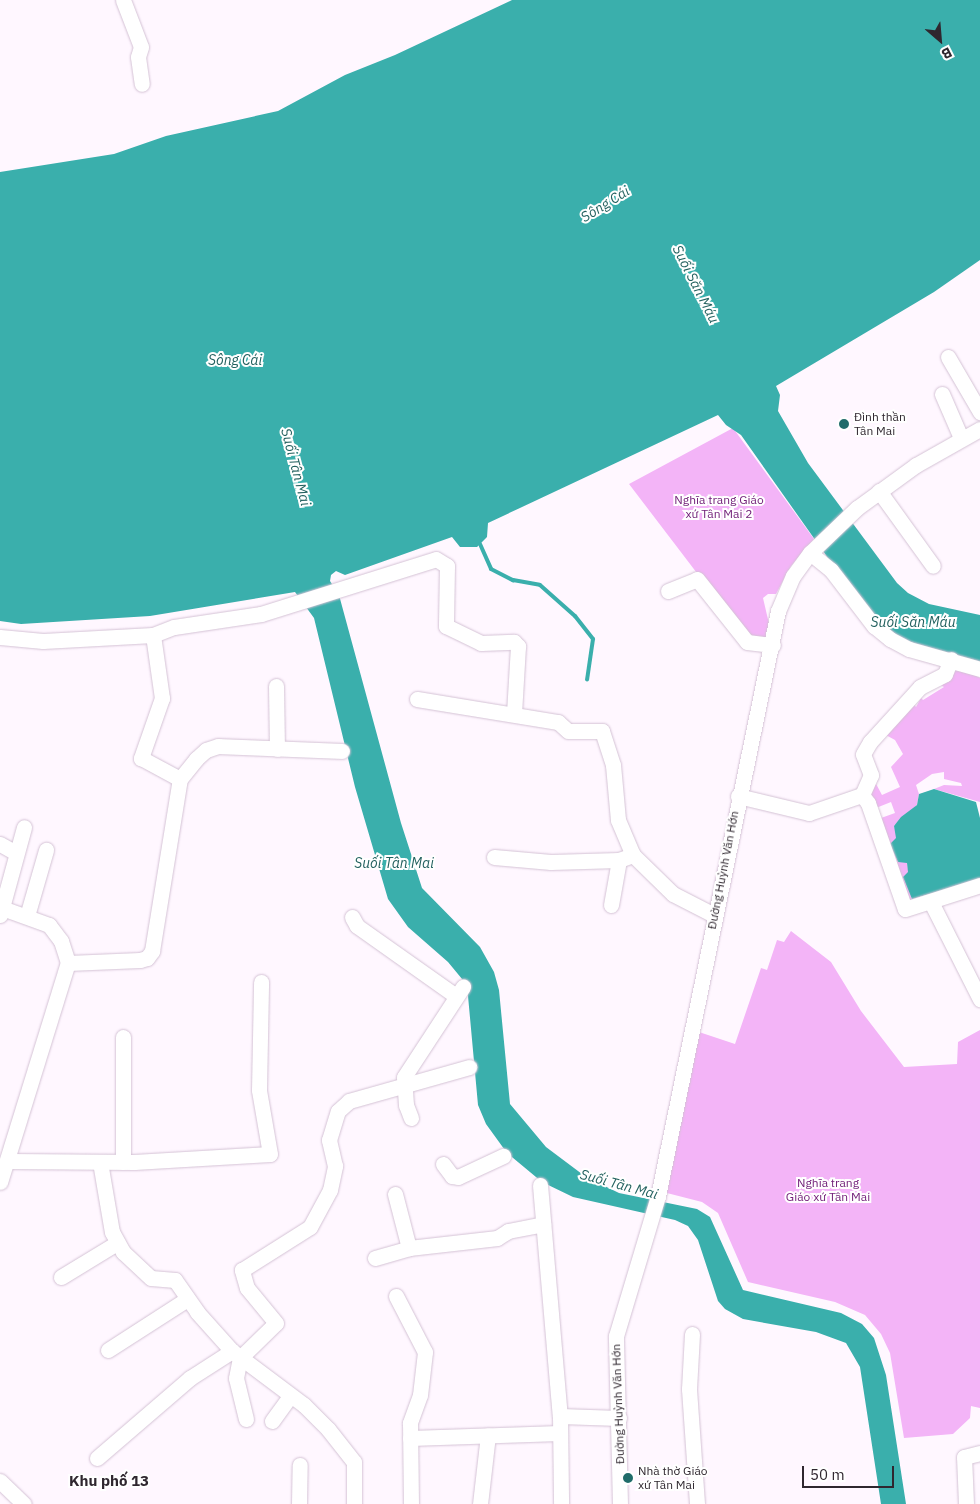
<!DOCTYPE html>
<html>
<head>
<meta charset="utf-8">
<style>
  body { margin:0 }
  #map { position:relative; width:980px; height:1504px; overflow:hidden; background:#fff7ff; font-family:"IBM Plex Sans",sans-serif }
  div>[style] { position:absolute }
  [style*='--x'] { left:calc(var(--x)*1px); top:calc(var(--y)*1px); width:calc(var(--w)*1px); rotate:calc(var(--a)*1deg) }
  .green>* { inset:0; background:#f3b4f7 }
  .water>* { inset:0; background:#3aafac }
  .stream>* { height:4px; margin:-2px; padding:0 2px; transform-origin:2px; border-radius:2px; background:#3aafac }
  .roads { filter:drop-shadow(0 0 1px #d4c2d5) drop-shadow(0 0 1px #d4c2d5) }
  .minor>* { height:15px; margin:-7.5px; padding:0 7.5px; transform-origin:7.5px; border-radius:7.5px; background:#fff }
  .dots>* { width:14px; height:14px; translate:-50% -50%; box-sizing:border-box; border:2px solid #fff; border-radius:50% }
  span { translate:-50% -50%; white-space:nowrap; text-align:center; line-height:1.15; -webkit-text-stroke:4px #fff; paint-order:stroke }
  .poi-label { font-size:12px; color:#2f272f }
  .left { translate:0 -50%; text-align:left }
  .park-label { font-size:12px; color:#722179 }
  .street-label { font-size:12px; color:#2f272f }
  .water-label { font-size:14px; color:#23615f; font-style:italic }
  .quarter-label { font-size:15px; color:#2f272f; font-weight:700 }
  .north { position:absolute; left:915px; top:15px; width:50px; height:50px; -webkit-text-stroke:4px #fff; paint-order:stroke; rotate:153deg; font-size:14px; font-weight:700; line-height:20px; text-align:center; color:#2f272f }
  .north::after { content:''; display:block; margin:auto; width:18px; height:22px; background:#2f272f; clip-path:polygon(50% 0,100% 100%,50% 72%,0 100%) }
  .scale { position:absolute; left:802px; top:1466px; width:92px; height:22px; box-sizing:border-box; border:2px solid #2f272f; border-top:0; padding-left:6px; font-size:15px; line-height:18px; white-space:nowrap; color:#2f272f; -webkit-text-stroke:4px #fff; paint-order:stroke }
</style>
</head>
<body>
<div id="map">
  <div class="green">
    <div style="clip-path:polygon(733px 428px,814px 539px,791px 566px,776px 594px,768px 594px,763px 598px,770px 628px,766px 641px,748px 640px,629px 484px)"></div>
    <div style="clip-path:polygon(953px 663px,980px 678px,980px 802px,934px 789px,944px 785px,962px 786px,961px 783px,944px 779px,944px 772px,932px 774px,916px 785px,919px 794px,917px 805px,894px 826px,907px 862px,912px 899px,920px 896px,920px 901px,910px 905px,881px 818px,895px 813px,891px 802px,876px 808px,869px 794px,874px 780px,882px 795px,900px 787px,891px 767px,903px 754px,895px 740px,884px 734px,912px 702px,916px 707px,921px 698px,923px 700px,944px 687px,936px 682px)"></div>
    <div style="clip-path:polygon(791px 931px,831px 962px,861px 1011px,904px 1067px,957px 1064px,958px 1042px,980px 1030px,980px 1408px,971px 1406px,970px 1418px,953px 1434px,904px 1438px,890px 1353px,881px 1334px,865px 1315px,835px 1302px,748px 1282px,718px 1213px,702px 1202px,663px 1192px,696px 1031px,735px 1044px,761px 968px,767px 970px,777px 940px,784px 942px)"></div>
  </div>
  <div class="water">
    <div style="clip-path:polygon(512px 0,980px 0,980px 260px,934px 292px,776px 386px,780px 395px,778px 411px,808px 463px,897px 583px,908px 593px,929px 604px,980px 615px,980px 664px,906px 644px,888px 632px,835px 568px,741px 435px,726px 425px,718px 415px,488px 523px,487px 537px,477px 547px,460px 547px,452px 537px,345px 575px,336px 571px,331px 575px,330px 581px,339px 595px,401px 823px,422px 888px,480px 947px,494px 972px,499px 990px,510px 1104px,546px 1147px,586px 1177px,619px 1193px,697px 1209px,710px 1217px,743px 1290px,841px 1313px,862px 1324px,874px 1338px,886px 1375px,906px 1504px,881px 1504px,860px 1367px,846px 1343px,816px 1332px,743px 1319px,725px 1309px,718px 1301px,698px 1240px,688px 1226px,675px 1220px,573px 1197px,542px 1182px,507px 1153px,486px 1124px,478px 1105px,467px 985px,448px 962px,408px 927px,388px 899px,355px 787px,314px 618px,295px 592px,150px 616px,21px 624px,0 621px,0 172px,114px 154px,166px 136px,278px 111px,345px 75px,395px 55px)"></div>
    <div style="clip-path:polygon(934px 789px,976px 802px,980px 818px,980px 880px,912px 899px,903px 877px,908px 872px,907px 863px,898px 862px,890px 844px,896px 838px,894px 826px,901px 817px,917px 805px,919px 794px)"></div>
  </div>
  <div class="stream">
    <div style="--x:480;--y:544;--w:27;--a:66"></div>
    <div style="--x:491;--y:569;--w:25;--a:27"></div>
    <div style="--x:513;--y:580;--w:27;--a:10"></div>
    <div style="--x:540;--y:585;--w:47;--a:41.5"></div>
    <div style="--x:575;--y:616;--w:29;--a:52"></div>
    <div style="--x:593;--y:639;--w:41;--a:98.3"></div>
  </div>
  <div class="roads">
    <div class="minor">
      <div style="--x:123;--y:0;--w:50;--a:69"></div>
      <div style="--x:141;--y:47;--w:10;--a:107"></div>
      <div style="--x:138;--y:57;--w:27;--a:82"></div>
      <div style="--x:948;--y:357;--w:64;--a:59.8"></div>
      <div style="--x:942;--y:394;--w:48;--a:66.6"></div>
      <div style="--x:879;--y:491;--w:92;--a:54.2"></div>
      <div style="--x:810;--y:553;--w:27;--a:39"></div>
      <div style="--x:831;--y:570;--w:71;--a:52.5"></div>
      <div style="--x:874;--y:626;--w:21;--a:39"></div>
      <div style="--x:890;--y:639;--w:21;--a:28"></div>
      <div style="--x:909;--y:649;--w:74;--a:15.7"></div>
      <div style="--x:668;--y:591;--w:31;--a:-22"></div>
      <div style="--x:697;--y:579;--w:80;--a:51.6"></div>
      <div style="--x:747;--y:642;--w:26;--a:7"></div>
      <div style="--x:153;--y:635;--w:64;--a:81.9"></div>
      <div style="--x:162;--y:698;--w:64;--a:109.3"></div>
      <div style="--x:141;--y:758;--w:44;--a:28.3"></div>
      <div style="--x:0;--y:637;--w:43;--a:5.3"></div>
      <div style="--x:43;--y:641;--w:110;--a:-3.1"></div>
      <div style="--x:153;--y:635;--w:22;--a:-21"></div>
      <div style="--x:174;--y:627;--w:88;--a:-8.5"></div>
      <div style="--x:261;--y:614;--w:183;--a:-17.4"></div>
      <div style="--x:436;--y:559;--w:13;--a:32"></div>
      <div style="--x:447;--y:566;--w:60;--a:91"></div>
      <div style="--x:446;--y:626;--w:39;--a:26"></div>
      <div style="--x:481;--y:643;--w:33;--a:-2"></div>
      <div style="--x:514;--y:642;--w:6;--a:45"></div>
      <div style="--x:518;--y:646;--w:68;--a:93.4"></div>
      <div style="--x:276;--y:686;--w:63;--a:89.1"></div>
      <div style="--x:417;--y:699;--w:143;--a:9.3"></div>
      <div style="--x:558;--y:722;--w:13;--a:42"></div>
      <div style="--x:568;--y:731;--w:34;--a:0"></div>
      <div style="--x:602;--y:731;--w:36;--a:72"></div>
      <div style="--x:613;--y:765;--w:55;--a:84.8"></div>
      <div style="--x:618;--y:820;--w:38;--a:67"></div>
      <div style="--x:633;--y:855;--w:56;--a:44.3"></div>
      <div style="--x:673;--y:894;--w:46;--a:27.1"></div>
      <div style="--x:862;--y:795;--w:22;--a:-66"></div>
      <div style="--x:871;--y:775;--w:22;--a:-111"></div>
      <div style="--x:863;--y:754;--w:14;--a:-60"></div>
      <div style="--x:870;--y:742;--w:74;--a:-47.7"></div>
      <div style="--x:920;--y:687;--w:28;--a:-27"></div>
      <div style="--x:945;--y:674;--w:16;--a:-68"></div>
      <div style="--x:738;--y:796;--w:73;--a:13.5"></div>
      <div style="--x:809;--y:813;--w:56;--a:-18.8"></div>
      <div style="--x:862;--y:795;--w:10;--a:53"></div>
      <div style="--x:868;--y:803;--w:112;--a:70.8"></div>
      <div style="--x:905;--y:909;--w:79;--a:-17.7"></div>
      <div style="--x:0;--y:844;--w:18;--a:29"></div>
      <div style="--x:494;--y:857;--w:57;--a:5"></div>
      <div style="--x:551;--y:862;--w:68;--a:-1.7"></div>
      <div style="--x:619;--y:860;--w:15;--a:-20"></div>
      <div style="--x:931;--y:902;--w:109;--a:63.2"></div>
      <div style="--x:611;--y:905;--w:46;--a:-79.9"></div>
      <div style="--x:2;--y:908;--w:50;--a:19.9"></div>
      <div style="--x:49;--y:925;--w:20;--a:53"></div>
      <div style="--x:61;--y:941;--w:23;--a:72"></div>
      <div style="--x:0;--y:915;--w:91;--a:-74.7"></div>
      <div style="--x:27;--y:916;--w:69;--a:-73.9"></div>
      <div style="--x:352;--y:917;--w:10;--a:61"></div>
      <div style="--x:357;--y:926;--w:121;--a:35.3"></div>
      <div style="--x:411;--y:1118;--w:14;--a:-111"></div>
      <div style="--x:406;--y:1105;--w:28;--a:-94"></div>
      <div style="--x:404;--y:1077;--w:108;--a:-56.8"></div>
      <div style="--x:9;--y:1161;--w:125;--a:0.5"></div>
      <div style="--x:134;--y:1162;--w:136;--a:-3.4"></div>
      <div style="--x:270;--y:1154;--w:65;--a:-99.8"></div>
      <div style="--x:259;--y:1090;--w:108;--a:-88.9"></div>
      <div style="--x:100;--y:1162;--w:71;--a:80.3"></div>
      <div style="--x:112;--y:1232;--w:23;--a:61"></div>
      <div style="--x:123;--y:1252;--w:38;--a:43"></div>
      <div style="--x:151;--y:1278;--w:24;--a:5"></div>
      <div style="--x:175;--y:1280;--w:39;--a:55"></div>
      <div style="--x:197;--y:1312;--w:52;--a:48.1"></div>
      <div style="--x:232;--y:1351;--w:90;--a:36.9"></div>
      <div style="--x:304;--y:1405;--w:34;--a:45"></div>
      <div style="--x:328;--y:1429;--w:42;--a:51.8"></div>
      <div style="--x:354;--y:1462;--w:42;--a:90"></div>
      <div style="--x:123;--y:1162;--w:125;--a:-90"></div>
      <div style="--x:443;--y:1164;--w:15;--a:53"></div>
      <div style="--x:452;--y:1176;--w:6;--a:9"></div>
      <div style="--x:458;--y:1177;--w:50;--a:-25"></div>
      <div style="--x:0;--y:1182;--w:229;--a:-72.8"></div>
      <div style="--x:68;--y:963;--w:72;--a:-2.4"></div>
      <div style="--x:140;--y:960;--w:7;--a:-16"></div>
      <div style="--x:147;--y:958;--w:9;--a:-54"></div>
      <div style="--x:152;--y:951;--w:174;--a:-80.8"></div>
      <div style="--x:180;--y:779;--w:26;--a:-51"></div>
      <div style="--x:196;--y:759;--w:13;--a:-42"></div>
      <div style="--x:206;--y:750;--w:13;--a:-18"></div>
      <div style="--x:218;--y:746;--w:124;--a:2.3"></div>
      <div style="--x:540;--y:1185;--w:232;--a:85.1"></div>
      <div style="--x:560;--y:1416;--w:88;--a:89.3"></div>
      <div style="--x:395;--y:1194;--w:56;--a:75.5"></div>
      <div style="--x:375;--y:1258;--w:35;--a:-16"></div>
      <div style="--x:409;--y:1248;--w:89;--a:-6.5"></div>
      <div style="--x:497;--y:1238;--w:13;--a:-32"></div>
      <div style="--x:508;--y:1231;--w:36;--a:-11"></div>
      <div style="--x:61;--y:1277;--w:66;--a:-31.3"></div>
      <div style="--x:396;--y:1296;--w:63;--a:62.6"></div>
      <div style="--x:425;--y:1352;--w:43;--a:96.6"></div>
      <div style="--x:420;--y:1395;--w:30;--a:110"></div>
      <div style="--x:410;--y:1423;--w:81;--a:89.3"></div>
      <div style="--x:692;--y:1334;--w:55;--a:93.1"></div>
      <div style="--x:689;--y:1389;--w:115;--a:86"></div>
      <div style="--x:108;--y:1350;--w:94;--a:-32.8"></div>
      <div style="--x:560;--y:1416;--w:59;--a:1.9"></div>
      <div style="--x:246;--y:1419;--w:42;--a:-103.7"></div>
      <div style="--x:236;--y:1378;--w:20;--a:-79"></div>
      <div style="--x:240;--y:1358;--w:50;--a:-44.2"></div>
      <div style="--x:276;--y:1323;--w:45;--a:-129.6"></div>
      <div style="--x:247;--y:1288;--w:19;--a:-106"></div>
      <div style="--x:242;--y:1270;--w:80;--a:-32.3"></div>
      <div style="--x:310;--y:1227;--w:42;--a:-61.6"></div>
      <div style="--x:330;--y:1190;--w:25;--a:-78"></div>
      <div style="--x:335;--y:1166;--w:27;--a:-103"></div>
      <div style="--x:329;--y:1140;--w:30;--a:-73"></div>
      <div style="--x:338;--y:1111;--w:15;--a:-42"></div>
      <div style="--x:349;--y:1101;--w:125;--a:-15.8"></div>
      <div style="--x:272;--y:1421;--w:31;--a:-54"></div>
      <div style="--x:410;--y:1438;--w:150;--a:-1.9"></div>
      <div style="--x:97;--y:1458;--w:123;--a:-40.7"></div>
      <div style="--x:190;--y:1378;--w:50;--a:-32.7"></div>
      <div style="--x:0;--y:1481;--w:33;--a:44"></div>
      <div style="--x:299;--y:1504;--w:39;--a:-89"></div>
      <div style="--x:480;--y:1504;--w:69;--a:-83.4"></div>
      <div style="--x:620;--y:1504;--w:168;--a:-91.4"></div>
      <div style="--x:616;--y:1336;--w:146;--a:-73.3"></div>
      <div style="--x:658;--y:1196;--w:597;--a:-78.41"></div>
      <div style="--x:778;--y:611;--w:38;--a:-67"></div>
      <div style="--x:793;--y:576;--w:29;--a:-54"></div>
      <div style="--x:810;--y:553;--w:65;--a:-43.8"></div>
      <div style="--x:857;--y:508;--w:73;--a:-36.1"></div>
      <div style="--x:916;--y:465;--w:73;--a:-29.4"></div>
      <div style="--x:966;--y:1504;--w:47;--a:-92.4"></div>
      <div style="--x:964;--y:1457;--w:16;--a:-14"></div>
    </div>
  </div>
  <div class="dots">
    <div style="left:844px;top:424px;background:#206c6a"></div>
    <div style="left:628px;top:1478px;background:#206c6a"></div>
  </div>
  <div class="poi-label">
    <span class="left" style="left:854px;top:424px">Đình thần<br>Tân Mai</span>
    <span class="left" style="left:638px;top:1478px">Nhà thờ Giáo<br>xứ Tân Mai</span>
  </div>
  <div class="park-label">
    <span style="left:719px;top:507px">Nghĩa trang Giáo<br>xứ Tân Mai 2</span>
    <span style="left:828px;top:1190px">Nghĩa trang<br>Giáo xứ Tân Mai</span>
  </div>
  <div class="street-label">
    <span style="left:723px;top:870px;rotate:-79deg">Đường Huỳnh Văn Hớn</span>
    <span style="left:618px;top:1404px;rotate:-92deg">Đường Huỳnh Văn Hớn</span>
  </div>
  <div class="water-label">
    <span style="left:605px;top:204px;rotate:-32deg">Sông Cái</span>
    <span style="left:696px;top:284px;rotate:63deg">Suối Săn Máu</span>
    <span style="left:235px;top:360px">Sông Cái</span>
    <span style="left:296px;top:467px;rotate:75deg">Suối Tân Mai</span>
    <span style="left:913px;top:622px">Suối Săn Máu</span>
    <span style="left:394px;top:863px">Suối Tân Mai</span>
    <span style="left:619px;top:1184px;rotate:15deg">Suối Tân Mai</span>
  </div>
  <div class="quarter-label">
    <span style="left:109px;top:1481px">Khu phố 13</span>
  </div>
  <div class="north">B</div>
  <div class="scale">50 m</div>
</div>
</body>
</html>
